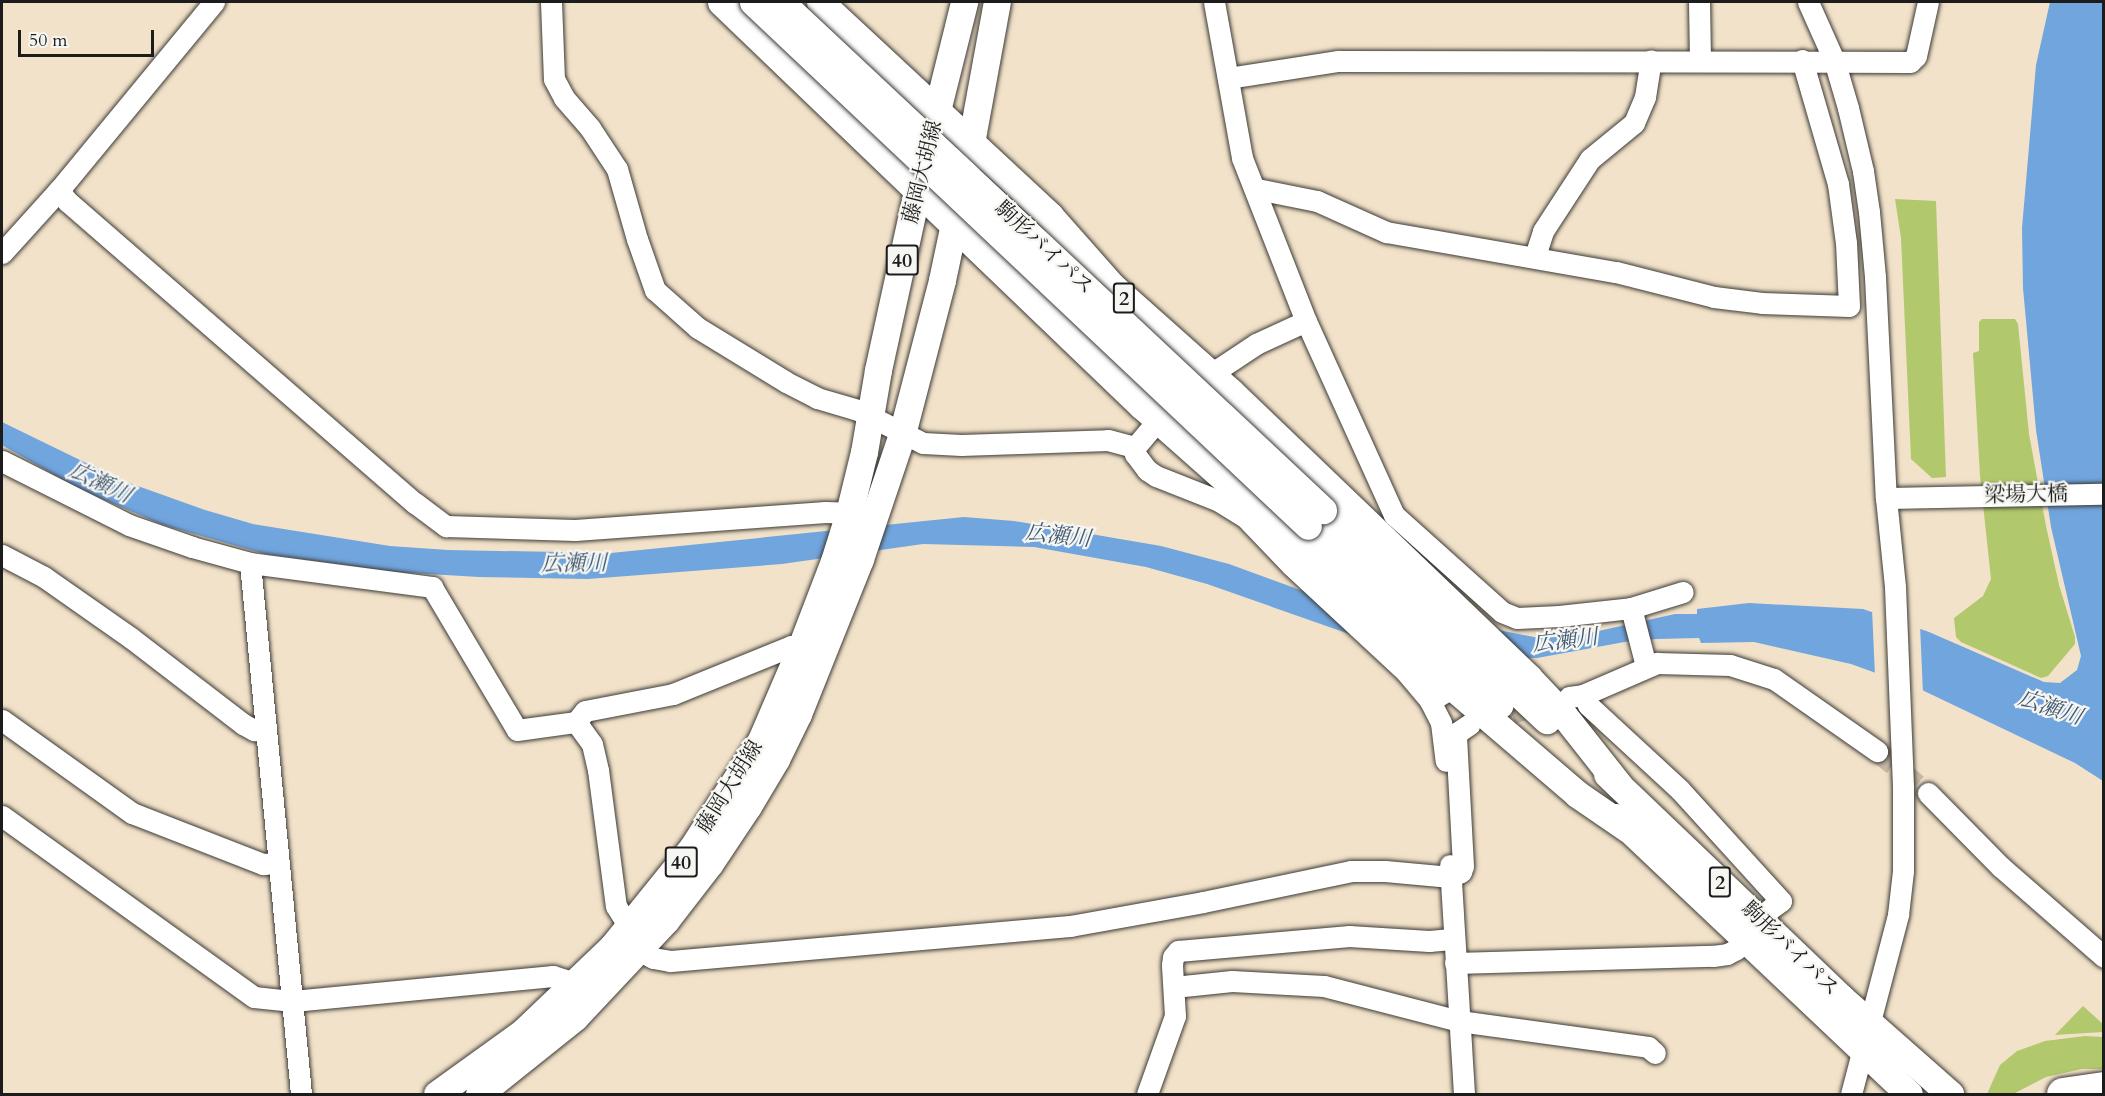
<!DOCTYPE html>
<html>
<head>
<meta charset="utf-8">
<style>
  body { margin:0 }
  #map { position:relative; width:2105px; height:1096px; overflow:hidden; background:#f2e2c9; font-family:Cardo,"Noto Serif JP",serif }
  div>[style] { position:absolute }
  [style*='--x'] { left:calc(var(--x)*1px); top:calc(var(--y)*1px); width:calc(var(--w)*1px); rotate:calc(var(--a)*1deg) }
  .green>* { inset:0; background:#b2c86c }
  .water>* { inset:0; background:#71a5de }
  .pier>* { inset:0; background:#f2e2c9 }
  .minor-tunnel>* { height:21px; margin-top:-10.5px; transform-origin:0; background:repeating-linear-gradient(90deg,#c7baa6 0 21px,transparent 0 31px) }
  .roads { filter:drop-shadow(0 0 2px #3c3a36) drop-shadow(0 0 2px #3c3a36) }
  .minor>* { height:21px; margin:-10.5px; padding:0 10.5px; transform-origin:10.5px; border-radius:10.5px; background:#fff }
  .major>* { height:27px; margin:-13.5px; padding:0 13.5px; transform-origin:13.5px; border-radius:13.5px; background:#fff }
  .highway>* { height:32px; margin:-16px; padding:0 16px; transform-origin:16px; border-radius:16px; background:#fff }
  .bridges { filter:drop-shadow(0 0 2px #3c3a36) drop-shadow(0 0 2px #3c3a36) }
  .major-bridge>* { height:27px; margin:-13.5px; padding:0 13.5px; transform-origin:13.5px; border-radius:13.5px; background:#fff }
  span { translate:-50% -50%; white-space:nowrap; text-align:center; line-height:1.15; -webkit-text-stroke:4.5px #f6f6f2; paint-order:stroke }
  .shield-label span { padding:2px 4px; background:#f6f6f2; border:2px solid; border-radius:4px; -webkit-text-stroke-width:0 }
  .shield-label { font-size:20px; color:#1c1c1c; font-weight:700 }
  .street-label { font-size:21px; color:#1c1c1c }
  .water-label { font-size:22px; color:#425a73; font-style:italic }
  .frame { position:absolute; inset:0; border:3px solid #1c1c1c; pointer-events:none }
  .scale { position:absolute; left:18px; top:30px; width:136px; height:27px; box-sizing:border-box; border:3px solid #1c1c1c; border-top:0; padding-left:8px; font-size:18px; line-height:21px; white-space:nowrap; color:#1c1c1c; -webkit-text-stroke:4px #f6f6f2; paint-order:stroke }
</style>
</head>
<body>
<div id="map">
  <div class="green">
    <div style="clip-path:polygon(1895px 199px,1936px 201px,1946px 477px,1932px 478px,1911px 459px,1901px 238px)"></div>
    <div style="clip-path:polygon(1982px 319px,2015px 319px,2018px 324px,2029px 434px,2046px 526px,2059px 585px,2075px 637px,2075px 644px,2048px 676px,2041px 678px,1961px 642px,1956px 637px,1954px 618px,1983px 596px,1991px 579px,1980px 476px,1973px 353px,1979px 351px,1979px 322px)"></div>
    <div style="clip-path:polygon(2083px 1006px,2103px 1024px,2103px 1032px,2055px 1035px)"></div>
    <div style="clip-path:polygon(2085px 1036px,2103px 1037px,2103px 1069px,2082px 1069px,2046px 1077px,2013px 1094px,1987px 1094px,2000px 1065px,2017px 1051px,2045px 1041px)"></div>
  </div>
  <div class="water">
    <div style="clip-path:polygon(2050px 2px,2103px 2px,2103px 781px,2075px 763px,1920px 689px,1851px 664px,1754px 642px,1701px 643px,1699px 638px,1657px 639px,1630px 641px,1537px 658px,1495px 657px,1352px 635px,1207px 584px,1146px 567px,1034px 547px,923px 544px,782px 564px,588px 579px,479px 577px,394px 572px,265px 554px,163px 525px,79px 489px,2px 445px,2px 422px,121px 480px,205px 510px,253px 524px,390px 546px,448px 550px,611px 553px,964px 517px,1014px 521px,1161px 546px,1229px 564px,1303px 591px,1539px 638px,1576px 636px,1675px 614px,1697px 614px,1697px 609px,1749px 603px,1863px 609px,1929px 632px,2044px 682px,2060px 683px,2077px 670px,2081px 656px,2051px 527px,2036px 430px,2023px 288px,2022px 228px,2036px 65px)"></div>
  </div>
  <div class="pier">
    <div style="clip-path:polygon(1872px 609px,1920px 625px,1923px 694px,1875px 676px)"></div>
  </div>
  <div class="minor-tunnel">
    <div style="--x:1482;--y:721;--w:65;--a:-15.1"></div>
    <div style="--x:1877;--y:751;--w:66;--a:39.5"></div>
  </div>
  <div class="roads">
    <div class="minor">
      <div style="--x:551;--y:2;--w:77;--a:87.8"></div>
      <div style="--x:554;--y:79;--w:21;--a:62"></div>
      <div style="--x:564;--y:98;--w:40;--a:49"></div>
      <div style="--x:590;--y:128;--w:49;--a:56.6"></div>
      <div style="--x:617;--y:169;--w:73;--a:74.1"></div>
      <div style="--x:637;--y:239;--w:54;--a:70.6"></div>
      <div style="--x:655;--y:290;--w:57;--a:41.5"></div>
      <div style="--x:698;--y:328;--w:103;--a:31.5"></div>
      <div style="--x:786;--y:382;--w:35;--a:27"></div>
      <div style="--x:817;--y:398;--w:43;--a:16.3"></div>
      <div style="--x:858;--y:410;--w:73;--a:26.9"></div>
      <div style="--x:923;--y:443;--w:38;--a:3"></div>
      <div style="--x:961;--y:445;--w:147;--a:-1.9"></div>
      <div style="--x:1108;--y:440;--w:28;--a:15"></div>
      <div style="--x:1214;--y:2;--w:158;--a:79.8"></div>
      <div style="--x:1242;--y:158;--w:175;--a:68.6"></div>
      <div style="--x:1306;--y:321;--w:213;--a:65.6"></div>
      <div style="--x:1394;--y:515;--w:145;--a:41.9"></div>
      <div style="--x:1502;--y:612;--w:16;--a:22"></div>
      <div style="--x:1517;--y:618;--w:42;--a:-2.7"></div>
      <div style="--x:1559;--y:616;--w:72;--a:-6.3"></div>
      <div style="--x:1631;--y:608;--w:54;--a:-17.1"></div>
      <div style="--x:1699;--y:2;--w:59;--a:89"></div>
      <div style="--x:1808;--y:2;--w:64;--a:65.9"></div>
      <div style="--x:1834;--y:60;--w:50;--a:73.7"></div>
      <div style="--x:1848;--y:108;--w:65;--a:76.6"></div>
      <div style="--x:1863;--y:171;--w:41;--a:81.7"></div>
      <div style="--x:1869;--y:212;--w:65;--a:84.7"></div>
      <div style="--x:1875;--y:277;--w:221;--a:87.2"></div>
      <div style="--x:1886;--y:498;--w:89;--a:84.2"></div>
      <div style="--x:1895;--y:587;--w:200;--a:87.7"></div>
      <div style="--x:1903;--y:787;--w:84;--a:90"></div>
      <div style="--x:1903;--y:871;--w:44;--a:96.5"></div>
      <div style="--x:1898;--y:915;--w:185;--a:104.7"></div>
      <div style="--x:1228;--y:78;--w:111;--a:-8.8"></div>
      <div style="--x:1338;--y:61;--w:572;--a:0.1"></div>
      <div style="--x:1910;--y:62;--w:8;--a:-45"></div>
      <div style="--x:1916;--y:56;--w:55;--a:-77.5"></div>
      <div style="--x:1257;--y:189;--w:61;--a:11.3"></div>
      <div style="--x:1317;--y:201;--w:76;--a:24.2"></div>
      <div style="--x:1386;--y:232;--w:233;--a:9.9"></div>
      <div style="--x:1616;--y:272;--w:101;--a:14.3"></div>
      <div style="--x:1714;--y:297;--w:48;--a:7.1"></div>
      <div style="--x:1762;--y:303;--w:87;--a:2"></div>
      <div style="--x:1849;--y:306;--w:63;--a:-92.7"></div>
      <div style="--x:1846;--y:243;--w:60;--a:-97.7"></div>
      <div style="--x:1838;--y:184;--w:129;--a:-106.2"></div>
      <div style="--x:59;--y:190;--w:14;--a:54"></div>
      <div style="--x:67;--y:201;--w:461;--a:41"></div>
      <div style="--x:415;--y:503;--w:39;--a:37"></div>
      <div style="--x:446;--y:526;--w:129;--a:1.8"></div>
      <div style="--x:575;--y:530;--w:251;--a:-4.1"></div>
      <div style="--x:825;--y:512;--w:24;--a:2"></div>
      <div style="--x:2;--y:253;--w:85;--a:-47.9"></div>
      <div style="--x:59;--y:190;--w:244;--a:-50.5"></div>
      <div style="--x:1535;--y:256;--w:26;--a:-72"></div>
      <div style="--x:1543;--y:231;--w:86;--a:-56.9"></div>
      <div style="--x:1590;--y:159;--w:57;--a:-39.3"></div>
      <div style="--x:1634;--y:123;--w:28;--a:-67"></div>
      <div style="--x:1645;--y:97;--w:37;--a:-81"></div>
      <div style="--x:1203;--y:384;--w:23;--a:-43"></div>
      <div style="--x:1220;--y:368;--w:43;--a:-33.7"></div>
      <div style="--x:1256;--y:344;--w:55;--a:-24.7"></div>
      <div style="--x:1170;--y:412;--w:14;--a:146"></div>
      <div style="--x:1158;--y:420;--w:35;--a:130"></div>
      <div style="--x:1135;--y:447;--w:7;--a:90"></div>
      <div style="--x:1135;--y:454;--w:20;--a:53"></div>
      <div style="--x:1147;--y:470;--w:11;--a:34"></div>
      <div style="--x:1156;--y:476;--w:68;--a:21.6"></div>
      <div style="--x:1219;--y:501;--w:32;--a:32"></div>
      <div style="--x:1246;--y:518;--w:65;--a:46.2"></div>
      <div style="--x:1291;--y:565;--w:157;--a:42.9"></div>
      <div style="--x:1406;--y:672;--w:38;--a:50"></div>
      <div style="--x:1430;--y:701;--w:27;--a:-31"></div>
      <div style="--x:2;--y:461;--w:142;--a:26.7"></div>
      <div style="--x:129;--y:525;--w:67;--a:19.2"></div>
      <div style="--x:192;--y:547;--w:60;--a:15.4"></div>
      <div style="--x:250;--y:563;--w:184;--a:7.5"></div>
      <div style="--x:432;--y:587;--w:166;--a:59.3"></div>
      <div style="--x:517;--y:730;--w:60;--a:-7.7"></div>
      <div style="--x:576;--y:722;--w:27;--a:54"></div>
      <div style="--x:592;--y:744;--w:27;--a:77"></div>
      <div style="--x:598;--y:770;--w:137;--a:82.5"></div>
      <div style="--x:616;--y:906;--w:25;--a:58"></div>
      <div style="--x:1886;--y:498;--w:218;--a:-1.1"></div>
      <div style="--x:2;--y:555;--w:47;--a:27.6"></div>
      <div style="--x:44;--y:577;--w:106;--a:35"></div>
      <div style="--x:131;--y:638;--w:141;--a:37.5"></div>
      <div style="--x:243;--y:724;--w:13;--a:29"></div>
      <div style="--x:254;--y:730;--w:10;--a:-11"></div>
      <div style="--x:250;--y:563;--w:533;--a:84.51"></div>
      <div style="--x:1631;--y:608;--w:60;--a:75.5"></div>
      <div style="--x:1583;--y:695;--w:11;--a:63"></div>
      <div style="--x:1588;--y:705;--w:125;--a:42.7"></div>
      <div style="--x:1680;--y:790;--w:150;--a:47.7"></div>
      <div style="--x:1781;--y:901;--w:14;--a:144"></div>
      <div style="--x:1569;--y:697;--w:14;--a:-8"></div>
      <div style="--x:1583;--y:695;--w:81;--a:-23.4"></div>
      <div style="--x:1657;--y:663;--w:73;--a:1.6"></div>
      <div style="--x:1730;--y:665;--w:46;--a:17.7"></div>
      <div style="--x:1774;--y:679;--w:126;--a:35"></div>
      <div style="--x:1430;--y:701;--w:25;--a:63"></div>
      <div style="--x:1441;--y:723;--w:38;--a:83"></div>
      <div style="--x:2;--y:720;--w:160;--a:35.6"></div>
      <div style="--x:132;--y:813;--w:141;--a:21.3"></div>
      <div style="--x:263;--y:864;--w:16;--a:-4"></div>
      <div style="--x:576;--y:722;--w:14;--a:-51"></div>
      <div style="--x:585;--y:711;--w:90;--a:-10.9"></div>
      <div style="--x:673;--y:694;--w:127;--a:-22.1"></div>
      <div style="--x:791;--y:646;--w:10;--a:6"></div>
      <div style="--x:1928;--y:793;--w:104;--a:45.4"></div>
      <div style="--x:2001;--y:867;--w:137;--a:41.1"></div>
      <div style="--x:2;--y:816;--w:310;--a:35.7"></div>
      <div style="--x:254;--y:997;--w:39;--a:6"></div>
      <div style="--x:293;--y:1001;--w:261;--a:-5.5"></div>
      <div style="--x:553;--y:976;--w:23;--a:18"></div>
      <div style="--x:1450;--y:865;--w:229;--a:86.5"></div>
      <div style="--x:640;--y:951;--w:15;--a:28"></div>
      <div style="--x:653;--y:958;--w:17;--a:10"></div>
      <div style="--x:670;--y:961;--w:402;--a:-5"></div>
      <div style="--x:1070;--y:926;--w:135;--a:-10.2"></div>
      <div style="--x:1203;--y:902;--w:151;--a:-11.8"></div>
      <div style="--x:1351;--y:871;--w:34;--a:0"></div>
      <div style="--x:1385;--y:871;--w:66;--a:5.2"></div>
      <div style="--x:1451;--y:877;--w:11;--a:-27"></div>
      <div style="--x:1461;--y:872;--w:6;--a:-72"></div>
      <div style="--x:1463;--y:866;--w:128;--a:-93.1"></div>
      <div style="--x:1456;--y:738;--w:6;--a:-72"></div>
      <div style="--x:1458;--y:732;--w:14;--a:-34"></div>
      <div style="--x:1455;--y:963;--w:258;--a:-1.6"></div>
      <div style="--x:1713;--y:956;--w:14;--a:-8"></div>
      <div style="--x:1727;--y:954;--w:11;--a:-27"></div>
      <div style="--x:1174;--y:987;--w:58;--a:-5.9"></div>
      <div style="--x:1232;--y:981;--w:92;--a:3.1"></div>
      <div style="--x:1324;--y:986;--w:139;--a:14.5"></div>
      <div style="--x:1459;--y:1021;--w:191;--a:7.8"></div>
      <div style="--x:1648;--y:1047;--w:9;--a:41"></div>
      <div style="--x:1147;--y:1094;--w:83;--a:-70.3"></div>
      <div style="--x:1175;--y:1016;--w:51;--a:-93.4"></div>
      <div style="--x:1172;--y:965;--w:8;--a:-83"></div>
      <div style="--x:1173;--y:957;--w:8;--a:-50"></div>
      <div style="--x:1178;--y:951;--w:172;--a:-5"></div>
      <div style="--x:1349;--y:936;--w:80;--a:3.6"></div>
      <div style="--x:1429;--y:941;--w:25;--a:-5"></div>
    </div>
    <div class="major">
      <div style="--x:721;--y:2;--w:583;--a:43.82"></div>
      <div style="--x:1142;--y:406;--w:196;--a:41.5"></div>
      <div style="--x:1289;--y:536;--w:201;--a:43"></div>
      <div style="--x:1436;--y:673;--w:186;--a:40.6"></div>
      <div style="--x:1577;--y:794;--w:62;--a:34.5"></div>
      <div style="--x:820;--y:2;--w:314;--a:42.9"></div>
      <div style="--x:1050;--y:216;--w:94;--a:48.5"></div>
      <div style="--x:1112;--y:286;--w:159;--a:41.7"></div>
      <div style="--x:1231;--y:392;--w:412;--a:43.8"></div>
      <div style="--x:1528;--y:677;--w:51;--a:46.6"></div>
      <div style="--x:1563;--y:714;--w:90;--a:51.7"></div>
      <div style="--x:1323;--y:510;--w:307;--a:43.2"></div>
      <div style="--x:1308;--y:526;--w:262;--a:43"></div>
      <div style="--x:1607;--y:774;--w:323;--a:43.7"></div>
      <div style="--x:1840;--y:997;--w:147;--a:41.4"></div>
      <div style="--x:1616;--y:817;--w:403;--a:43.4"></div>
      <div style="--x:437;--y:1094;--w:106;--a:-35.8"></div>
      <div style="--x:523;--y:1032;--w:123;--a:-43.7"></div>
      <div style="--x:612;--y:947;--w:127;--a:-51.1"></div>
      <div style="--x:692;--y:848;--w:128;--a:-57.4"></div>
      <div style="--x:761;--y:740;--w:101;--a:-66.7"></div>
      <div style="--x:801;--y:647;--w:92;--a:-69"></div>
      <div style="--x:834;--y:561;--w:50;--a:-72.6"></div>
      <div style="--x:849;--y:513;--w:63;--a:-76.2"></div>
      <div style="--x:864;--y:452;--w:83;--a:-80.3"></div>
      <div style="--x:878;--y:370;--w:183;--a:-77.7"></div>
      <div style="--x:917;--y:191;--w:195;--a:-76"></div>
      <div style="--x:479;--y:1094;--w:123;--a:-38.7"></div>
      <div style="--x:575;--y:1017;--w:133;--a:-46.8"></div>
      <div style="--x:666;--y:920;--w:72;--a:-52.3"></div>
      <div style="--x:710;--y:863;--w:69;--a:-56.3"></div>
      <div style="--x:748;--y:806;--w:55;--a:-59.2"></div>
      <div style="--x:776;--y:759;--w:50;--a:-63.9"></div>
      <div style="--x:798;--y:714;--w:167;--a:-68.2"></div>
      <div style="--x:860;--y:559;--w:132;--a:-71.4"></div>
      <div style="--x:902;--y:434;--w:159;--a:-75.4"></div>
      <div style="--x:942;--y:280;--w:140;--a:-78"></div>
      <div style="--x:971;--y:143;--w:143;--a:-79.6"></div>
    </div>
    <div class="highway">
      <div style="--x:2063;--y:1094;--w:41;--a:-8.3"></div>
    </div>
  </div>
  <div class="bridges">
    <div class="major-bridge">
      <div style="--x:753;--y:2;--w:763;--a:43.35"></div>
      <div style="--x:781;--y:2;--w:743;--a:43.15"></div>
    </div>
  </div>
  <div class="shield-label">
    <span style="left:902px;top:260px">40</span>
    <span style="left:1124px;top:298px">2</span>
    <span style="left:681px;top:862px">40</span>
    <span style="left:1720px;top:882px">2</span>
  </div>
  <div class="street-label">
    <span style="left:923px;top:172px;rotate:-76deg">藤岡大胡線</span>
    <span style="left:1044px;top:248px;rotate:43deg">駒形バイパス</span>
    <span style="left:2026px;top:495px;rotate:-1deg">梁場大橋</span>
    <span style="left:730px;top:787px;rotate:-58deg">藤岡大胡線</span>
    <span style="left:1790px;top:949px;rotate:44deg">駒形バイパス</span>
  </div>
  <div class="water-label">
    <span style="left:100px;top:483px;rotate:25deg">広瀬川</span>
    <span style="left:1058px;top:536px;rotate:6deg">広瀬川</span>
    <span style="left:574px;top:564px;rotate:-1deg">広瀬川</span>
    <span style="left:1565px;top:641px;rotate:-7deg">広瀬川</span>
    <span style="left:2050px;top:708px;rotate:18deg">広瀬川</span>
  </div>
  <div class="frame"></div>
  <div class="scale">50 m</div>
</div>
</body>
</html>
